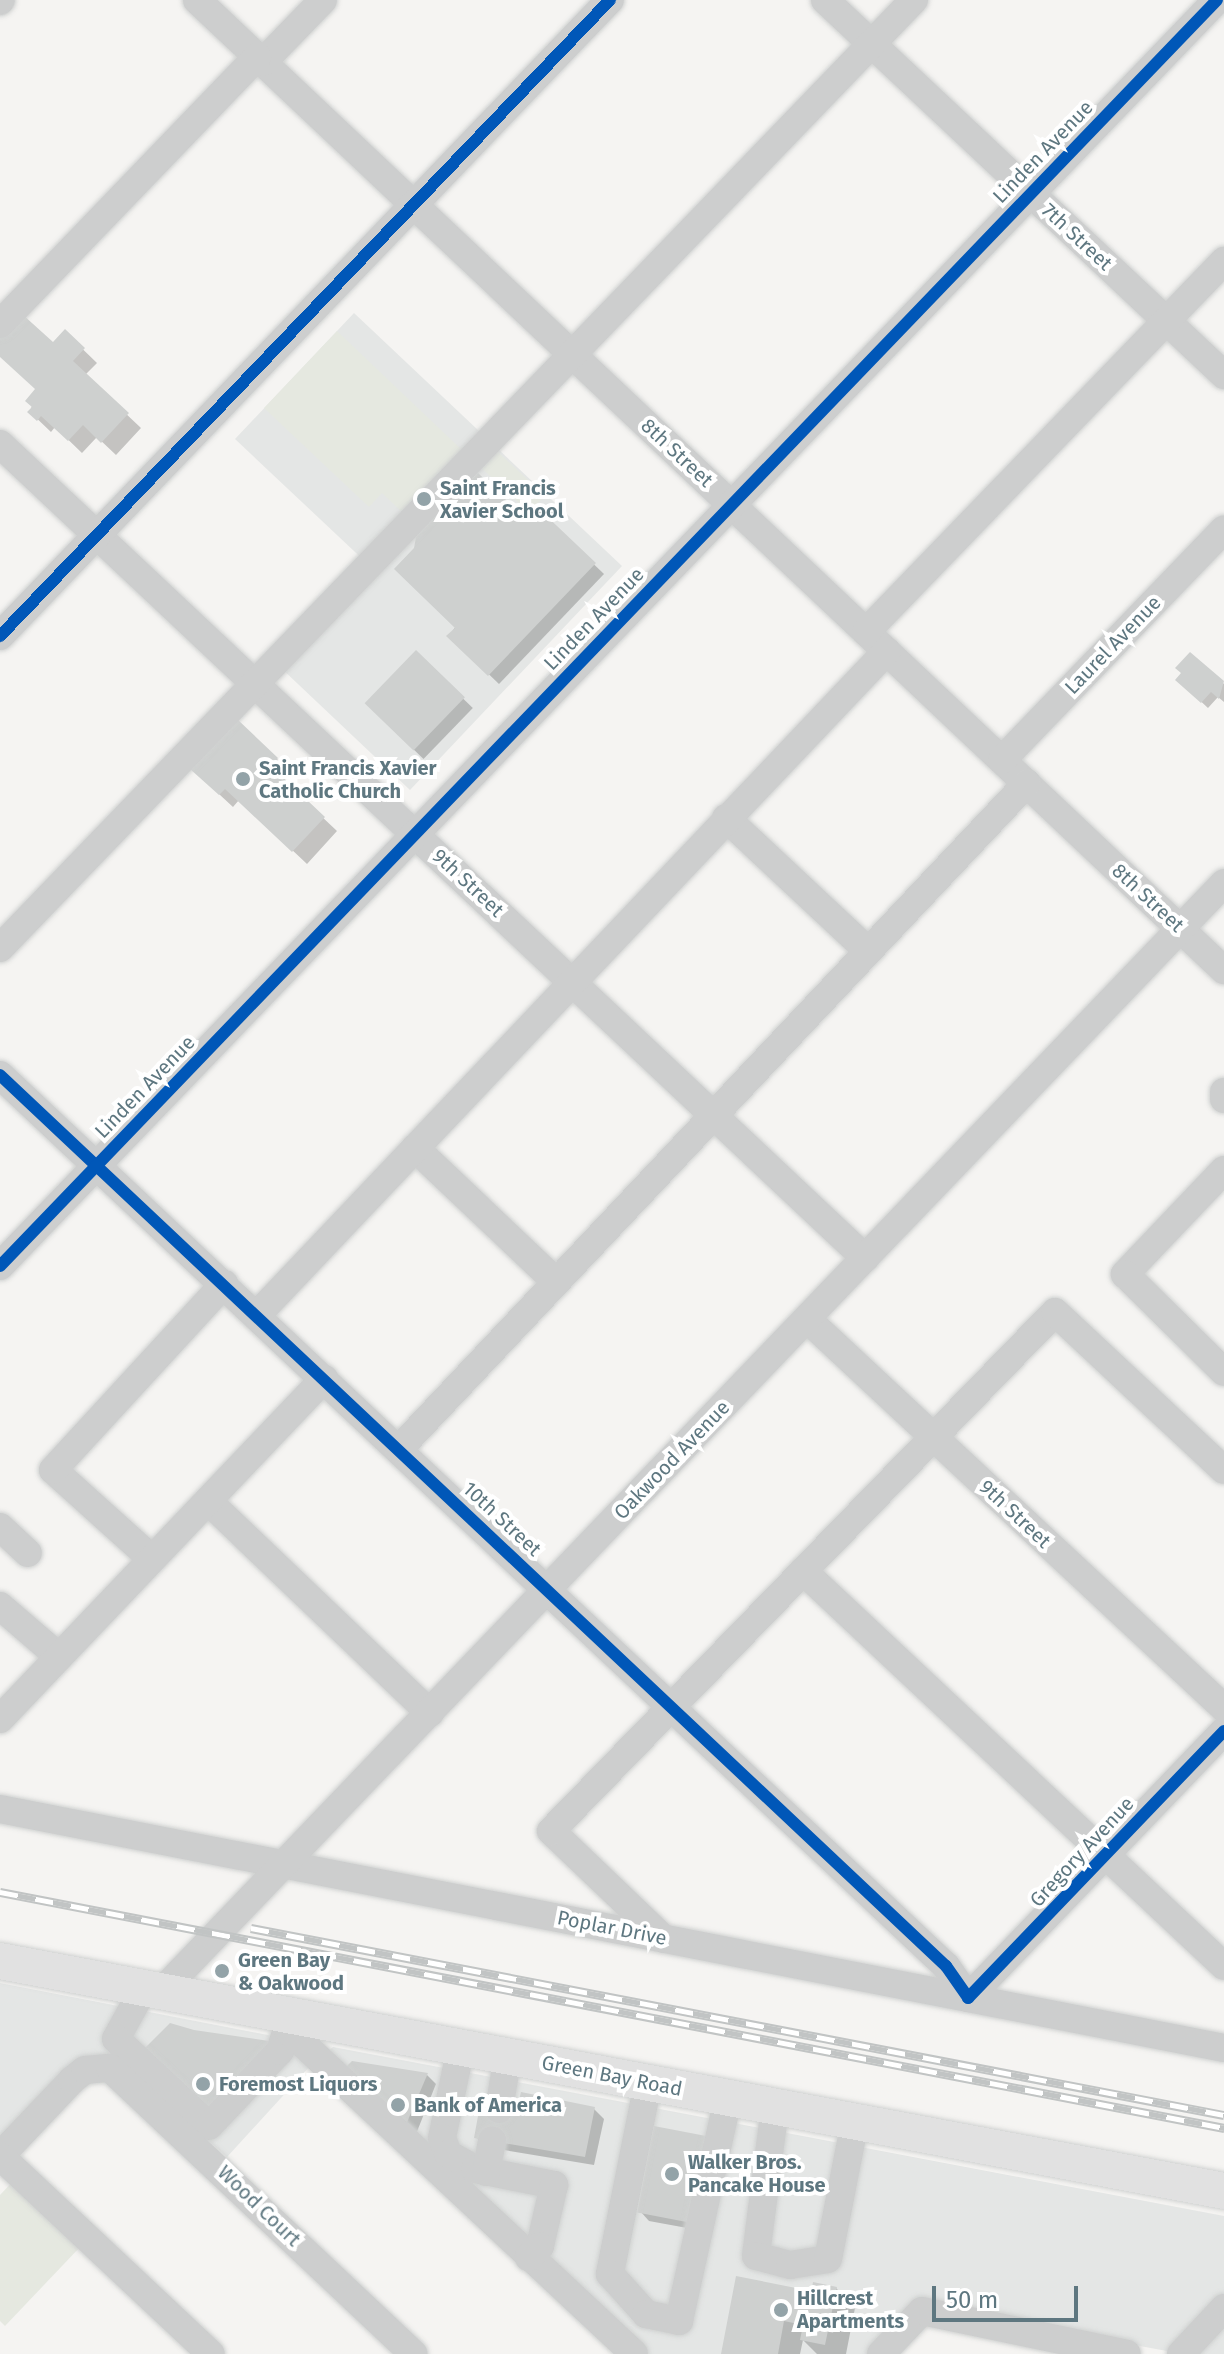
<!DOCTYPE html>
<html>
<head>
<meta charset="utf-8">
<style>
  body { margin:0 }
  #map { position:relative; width:1224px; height:2354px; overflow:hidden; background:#f5f4f2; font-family:"Fira Sans",sans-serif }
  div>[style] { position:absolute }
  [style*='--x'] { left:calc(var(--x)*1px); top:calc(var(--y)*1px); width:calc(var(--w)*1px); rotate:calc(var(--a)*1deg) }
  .built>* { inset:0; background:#e4e6e5 }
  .green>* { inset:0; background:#e5e8e0; transform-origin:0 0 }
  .shadow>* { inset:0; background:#0003; transform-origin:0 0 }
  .building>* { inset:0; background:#ced0cf; transform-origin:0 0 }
  .roads { filter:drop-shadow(0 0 2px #d0d2d1) drop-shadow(0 0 2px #d0d2d1) }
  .minor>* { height:28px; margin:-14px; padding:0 14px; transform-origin:14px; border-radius:14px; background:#cdcece }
  .major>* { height:36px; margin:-18px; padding:0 18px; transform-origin:18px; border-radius:18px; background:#e1e1e1 }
  .rail>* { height:9px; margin-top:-4.5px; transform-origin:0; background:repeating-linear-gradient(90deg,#fff 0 18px,#c1c4c4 0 36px); box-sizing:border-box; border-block:2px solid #c1c4c4 }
  .cycleway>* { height:12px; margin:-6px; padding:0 6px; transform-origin:6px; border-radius:6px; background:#0057b8 }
  .dots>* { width:22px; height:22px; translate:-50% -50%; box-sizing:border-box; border:4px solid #fff; border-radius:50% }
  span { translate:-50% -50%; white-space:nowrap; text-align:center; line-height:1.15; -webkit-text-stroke:8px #fff; paint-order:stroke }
  .street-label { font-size:20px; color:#5e7780 }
  .poi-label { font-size:20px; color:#5e7780; font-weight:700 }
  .left { translate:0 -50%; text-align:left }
  .scale { position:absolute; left:932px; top:2286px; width:146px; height:36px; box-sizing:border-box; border:4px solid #5e7780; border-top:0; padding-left:10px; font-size:24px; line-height:28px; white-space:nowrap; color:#5e7780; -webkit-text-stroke:6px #fff; paint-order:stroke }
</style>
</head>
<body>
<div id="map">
  <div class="built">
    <div style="clip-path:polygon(354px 313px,622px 566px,410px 790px,280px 667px,372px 568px,235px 439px)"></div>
    <div style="clip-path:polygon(0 1983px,283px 2038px,312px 2064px,227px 2157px,116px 2057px,0 2141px)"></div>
    <div style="clip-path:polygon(333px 2047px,1224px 2216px,1224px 2354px,1183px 2354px,919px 2305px,871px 2354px,646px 2354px,326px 2053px)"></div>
  </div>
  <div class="green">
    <div style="clip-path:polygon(337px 331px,463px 451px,403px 513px,382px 493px,369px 507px,264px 408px)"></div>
    <div style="left:498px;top:452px;width:64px;height:23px;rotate:43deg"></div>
    <div style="clip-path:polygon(14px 2180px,82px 2245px,5px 2326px,0 2321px,0 2195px)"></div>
  </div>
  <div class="shadow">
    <div style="clip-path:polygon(65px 332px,97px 363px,85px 375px,141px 428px,116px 455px,97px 437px,82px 453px,55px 427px,51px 432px,30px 412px,37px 390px,0 354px,0 340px,53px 345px)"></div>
    <div style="clip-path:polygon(537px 510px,604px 574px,499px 684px,449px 636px)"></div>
    <div style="left:416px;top:653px;width:79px;height:71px;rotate:44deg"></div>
    <div style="clip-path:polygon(1190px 655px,1224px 684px,1224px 702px,1218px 697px,1208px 708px,1178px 680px)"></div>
    <div style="clip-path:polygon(277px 759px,290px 772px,283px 780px,337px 831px,307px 864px,239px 800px,233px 807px,206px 782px)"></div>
    <div style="clip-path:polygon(353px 2064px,427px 2075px,436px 2084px,416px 2134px)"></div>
    <div style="clip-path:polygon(594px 2109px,604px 2119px,594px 2165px,486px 2147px,476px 2137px)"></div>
    <div style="clip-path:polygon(656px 2128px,698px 2230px,649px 2221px,640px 2211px)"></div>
    <div style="clip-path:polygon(836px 2288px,855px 2308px,846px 2354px,817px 2354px,803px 2340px,800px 2354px,723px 2354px,800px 2291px,811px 2302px)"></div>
  </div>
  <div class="building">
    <div style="clip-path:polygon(22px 314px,53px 342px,65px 329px,85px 348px,73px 361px,129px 413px,101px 443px,83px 425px,68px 441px,41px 416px,37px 421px,27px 412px,32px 407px,25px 401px,35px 389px,0 357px,0 338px)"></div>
    <div style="clip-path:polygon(478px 473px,526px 519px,537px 507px,596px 563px,488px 676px,446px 636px,455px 628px,394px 569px,414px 548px,416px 537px)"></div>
    <div style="left:416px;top:650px;width:68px;height:74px;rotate:44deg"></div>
    <div style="clip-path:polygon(1190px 652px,1224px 681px,1219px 699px,1211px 692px,1201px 703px,1175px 680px,1181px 673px,1175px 668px)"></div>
    <div style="clip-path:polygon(237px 719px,278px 758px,271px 766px,325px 817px,292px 852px,225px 789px,219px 795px,190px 769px)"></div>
    <div style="clip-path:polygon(170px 2023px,194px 2030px,269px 2041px,265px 2051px,206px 2114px,139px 2054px)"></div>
    <div style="clip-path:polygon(352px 2061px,428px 2073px,405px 2127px,344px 2069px)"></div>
    <div style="clip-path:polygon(521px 2092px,595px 2107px,585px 2157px,474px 2138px,480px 2105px,516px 2112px)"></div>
    <div style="left:654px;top:2126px;width:53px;height:88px;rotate:11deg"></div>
    <div style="clip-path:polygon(736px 2276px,801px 2289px,799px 2296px,810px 2298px,813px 2282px,837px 2287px,825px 2345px,800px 2340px,803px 2325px,784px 2321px,778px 2354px,721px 2354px)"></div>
  </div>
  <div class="roads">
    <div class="minor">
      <div style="--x:197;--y:0;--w:1413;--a:43.37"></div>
      <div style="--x:825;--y:0;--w:548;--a:43.22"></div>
      <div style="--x:0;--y:1;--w:1;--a:-45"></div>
      <div style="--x:263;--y:62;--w:86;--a:-45.9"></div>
      <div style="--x:0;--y:324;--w:371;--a:-46.1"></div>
      <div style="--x:0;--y:444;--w:1188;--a:43.26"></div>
      <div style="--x:866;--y:632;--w:516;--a:-46.02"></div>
      <div style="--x:0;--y:636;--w:881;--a:-46.2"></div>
      <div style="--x:1002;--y:760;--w:320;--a:-46.1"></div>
      <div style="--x:726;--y:818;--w:195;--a:43.1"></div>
      <div style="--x:0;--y:948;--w:1317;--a:-46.05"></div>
      <div style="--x:0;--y:1075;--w:1300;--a:43.29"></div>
      <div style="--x:946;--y:1966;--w:39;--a:55"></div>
      <div style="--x:968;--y:1998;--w:370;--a:-46.2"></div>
      <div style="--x:1224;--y:1092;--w:7;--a:90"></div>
      <div style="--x:415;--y:1148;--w:195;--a:43.5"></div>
      <div style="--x:1224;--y:1170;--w:144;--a:133.6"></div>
      <div style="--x:1125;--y:1274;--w:139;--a:44.7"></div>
      <div style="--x:0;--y:1266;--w:1756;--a:-46.13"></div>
      <div style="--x:257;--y:1315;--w:915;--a:-46.51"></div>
      <div style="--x:807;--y:1319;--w:570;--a:43.01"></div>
      <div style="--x:399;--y:1449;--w:915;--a:-46.68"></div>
      <div style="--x:208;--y:1501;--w:307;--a:43.7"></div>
      <div style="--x:0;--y:1527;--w:38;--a:43"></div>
      <div style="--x:152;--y:1559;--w:133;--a:-138"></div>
      <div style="--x:53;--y:1470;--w:253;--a:-47.4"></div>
      <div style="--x:803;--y:1571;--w:577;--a:43.18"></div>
      <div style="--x:0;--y:1606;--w:78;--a:40.8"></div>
      <div style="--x:0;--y:1719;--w:470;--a:-46.4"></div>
      <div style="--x:0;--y:1809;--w:1247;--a:11.05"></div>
      <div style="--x:664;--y:1939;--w:156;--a:-136.3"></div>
      <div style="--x:551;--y:1831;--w:723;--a:-45.84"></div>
      <div style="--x:1055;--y:1312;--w:231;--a:43.1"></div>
      <div style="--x:144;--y:1988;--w:58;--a:118.8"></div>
      <div style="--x:116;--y:2039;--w:127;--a:43.1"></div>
      <div style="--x:209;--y:2126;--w:103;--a:-46.6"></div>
      <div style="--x:280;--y:2051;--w:23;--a:-72"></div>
      <div style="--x:162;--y:1991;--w:1535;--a:-46.21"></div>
      <div style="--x:281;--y:2014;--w:16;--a:68"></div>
      <div style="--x:287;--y:2029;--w:475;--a:43.1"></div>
      <div style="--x:461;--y:2047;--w:93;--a:101.8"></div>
      <div style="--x:442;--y:2138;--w:17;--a:69"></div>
      <div style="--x:448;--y:2154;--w:31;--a:29"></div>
      <div style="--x:475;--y:2169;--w:81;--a:11.4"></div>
      <div style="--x:554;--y:2185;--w:63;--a:102.9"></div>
      <div style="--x:540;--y:2246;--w:16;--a:135"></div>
      <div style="--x:648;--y:2083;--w:195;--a:101.3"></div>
      <div style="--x:610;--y:2274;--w:54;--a:48"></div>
      <div style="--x:646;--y:2314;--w:34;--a:12"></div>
      <div style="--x:679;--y:2321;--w:228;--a:-77.6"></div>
      <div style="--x:775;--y:2107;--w:150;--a:97.3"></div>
      <div style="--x:756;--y:2256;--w:35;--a:15"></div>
      <div style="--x:790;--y:2265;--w:38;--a:-9"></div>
      <div style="--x:828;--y:2259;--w:140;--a:-78.9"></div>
      <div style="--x:499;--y:2109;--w:54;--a:-80.4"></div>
      <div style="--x:0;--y:2156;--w:105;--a:-46.5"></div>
      <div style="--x:72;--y:2080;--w:16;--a:-38"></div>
      <div style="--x:85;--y:2070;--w:25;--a:-5"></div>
      <div style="--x:110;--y:2068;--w:417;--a:43.3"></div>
      <div style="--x:0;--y:2156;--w:289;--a:43.2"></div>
      <div style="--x:486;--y:2172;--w:32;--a:-79"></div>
      <div style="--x:881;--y:2354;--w:59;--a:-46.4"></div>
      <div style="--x:922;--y:2311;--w:209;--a:11.8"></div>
      <div style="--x:1181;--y:2354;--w:63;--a:-46.9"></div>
    </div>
    <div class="major">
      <div style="--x:0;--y:1961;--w:1245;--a:10.64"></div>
    </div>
  </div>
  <div class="rail">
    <div style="--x:0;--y:1892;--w:1247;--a:10.91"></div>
    <div style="--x:251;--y:1928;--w:991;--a:10.88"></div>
  </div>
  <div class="cycleway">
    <div style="--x:0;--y:636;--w:881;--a:-46.2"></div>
    <div style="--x:0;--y:1075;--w:1300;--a:43.29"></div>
    <div style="--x:946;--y:1966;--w:39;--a:55"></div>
    <div style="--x:968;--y:1998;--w:370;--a:-46.2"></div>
    <div style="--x:0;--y:1266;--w:1756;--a:-46.13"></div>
  </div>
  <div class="dots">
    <div style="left:424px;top:499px;background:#93a3a8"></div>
    <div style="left:243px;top:779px;background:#93a3a8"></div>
    <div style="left:222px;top:1971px;background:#93a3a8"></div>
    <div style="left:203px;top:2084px;background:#93a3a8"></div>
    <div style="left:398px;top:2105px;background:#93a3a8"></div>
    <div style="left:672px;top:2174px;background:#93a3a8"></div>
    <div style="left:781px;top:2310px;background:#93a3a8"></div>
  </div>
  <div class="street-label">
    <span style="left:1043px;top:152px;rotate:-46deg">Linden Avenue</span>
    <span style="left:1077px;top:237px;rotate:43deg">7th Street</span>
    <span style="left:677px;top:453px;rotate:43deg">8th Street</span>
    <span style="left:594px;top:619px;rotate:-46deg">Linden Avenue</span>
    <span style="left:1113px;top:645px;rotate:-46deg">Laurel Avenue</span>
    <span style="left:468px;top:883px;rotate:43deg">9th Street</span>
    <span style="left:1148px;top:898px;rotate:43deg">8th Street</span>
    <span style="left:145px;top:1087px;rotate:-46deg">Linden Avenue</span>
    <span style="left:672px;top:1460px;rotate:-46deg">Oakwood Avenue</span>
    <span style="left:1015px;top:1514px;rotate:43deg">9th Street</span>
    <span style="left:502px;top:1519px;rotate:43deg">10th Street</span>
    <span style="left:1082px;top:1852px;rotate:-47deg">Gregory Avenue</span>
    <span style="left:612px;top:1928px;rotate:11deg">Poplar Drive</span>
    <span style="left:612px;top:2076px;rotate:11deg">Green Bay Road</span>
    <span style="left:259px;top:2206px;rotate:44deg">Wood Court</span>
  </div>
  <div class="poi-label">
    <span class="left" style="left:440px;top:500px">Saint Francis<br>Xavier School</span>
    <span class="left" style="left:259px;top:780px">Saint Francis Xavier<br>Catholic Church</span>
    <span class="left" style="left:238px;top:1972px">Green Bay<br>&amp; Oakwood</span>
    <span class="left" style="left:219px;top:2084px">Foremost Liquors</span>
    <span class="left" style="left:414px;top:2105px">Bank of America</span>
    <span class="left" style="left:688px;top:2174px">Walker Bros.<br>Pancake House</span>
    <span class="left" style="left:797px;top:2310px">Hillcrest<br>Apartments</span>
  </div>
  <div class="scale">50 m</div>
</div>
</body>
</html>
